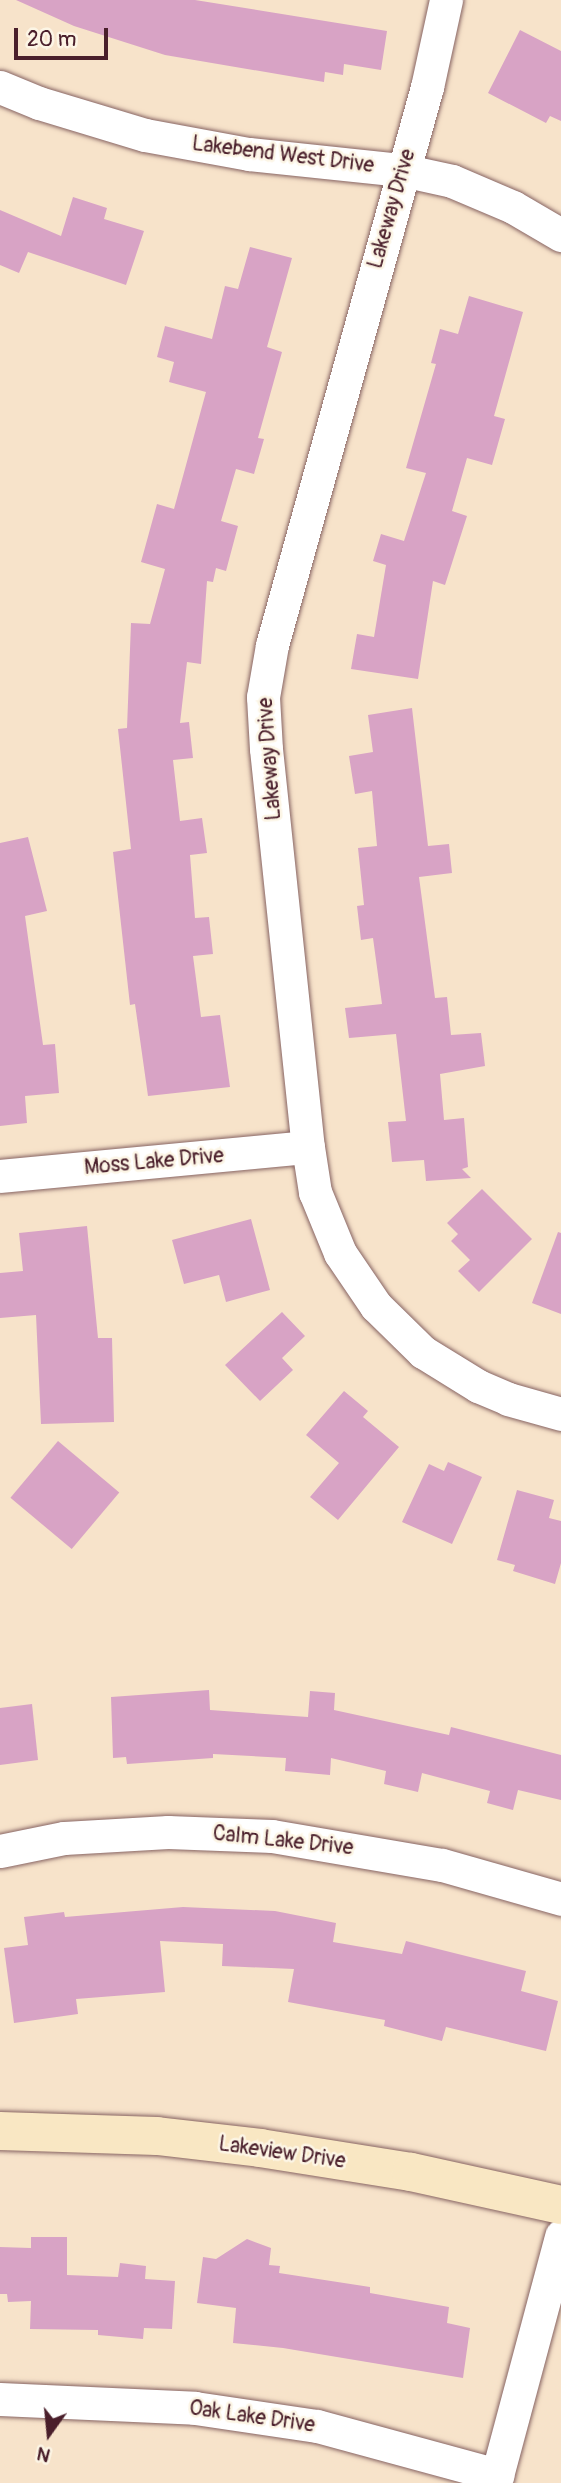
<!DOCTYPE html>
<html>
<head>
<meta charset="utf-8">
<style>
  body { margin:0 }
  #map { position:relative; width:561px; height:2483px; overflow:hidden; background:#f7e3ca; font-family:Pangolin,sans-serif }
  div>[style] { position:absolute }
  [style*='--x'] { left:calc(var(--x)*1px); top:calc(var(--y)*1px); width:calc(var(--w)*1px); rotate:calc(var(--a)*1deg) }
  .building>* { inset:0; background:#d8a3c5; transform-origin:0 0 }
  .roads { filter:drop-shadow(0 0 2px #876463) drop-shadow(0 0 2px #876463) }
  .street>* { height:33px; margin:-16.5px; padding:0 16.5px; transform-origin:16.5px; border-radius:16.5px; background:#fff }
  .secondary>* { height:38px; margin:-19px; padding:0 19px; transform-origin:19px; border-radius:19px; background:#f9e7c3 }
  span { translate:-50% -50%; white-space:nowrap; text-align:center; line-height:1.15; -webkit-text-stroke:5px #fcf5e5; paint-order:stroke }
  .street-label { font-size:21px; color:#4a1f2b }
  .north { position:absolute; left:14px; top:2399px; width:70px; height:70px; -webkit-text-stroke:5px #fcf5e5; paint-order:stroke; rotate:195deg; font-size:19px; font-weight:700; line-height:28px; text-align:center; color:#4a1f2b }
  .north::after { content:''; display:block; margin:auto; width:24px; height:32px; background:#4a1f2b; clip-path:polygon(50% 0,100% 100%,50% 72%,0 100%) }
  .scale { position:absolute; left:14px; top:28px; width:94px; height:32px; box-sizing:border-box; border:4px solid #4a1f2b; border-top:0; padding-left:9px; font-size:21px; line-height:24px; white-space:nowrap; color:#4a1f2b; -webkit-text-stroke:5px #fcf5e5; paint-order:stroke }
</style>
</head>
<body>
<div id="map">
  <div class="building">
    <div style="clip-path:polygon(16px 0,195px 0,387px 31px,381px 70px,344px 64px,343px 75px,325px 72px,324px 82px,165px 55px,74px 26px)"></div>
    <div style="clip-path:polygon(520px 30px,561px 51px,561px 121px,550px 116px,546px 123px,488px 93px)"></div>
    <div style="clip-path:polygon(73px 197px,107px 208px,104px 219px,144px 231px,126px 285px,28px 252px,19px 273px,0 265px,0 210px,61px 236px)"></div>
    <div style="clip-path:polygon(250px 247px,292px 258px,267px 347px,282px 352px,258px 438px,264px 439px,254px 474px,236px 469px,221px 521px,238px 526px,226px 571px,216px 568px,213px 582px,207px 581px,201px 664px,187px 662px,180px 723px,189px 722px,193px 758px,173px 760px,180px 821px,202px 818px,207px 853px,190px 855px,195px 918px,209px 917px,213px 954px,193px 956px,201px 1017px,220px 1015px,230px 1087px,148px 1096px,135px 1004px,130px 1005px,113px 852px,131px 849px,118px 729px,127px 728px,131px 623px,150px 624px,165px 569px,141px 562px,157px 504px,174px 509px,206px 392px,169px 382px,174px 362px,157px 357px,165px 326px,212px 339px,225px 286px,238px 289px)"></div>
    <div style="clip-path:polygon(469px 296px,523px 312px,494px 416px,505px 419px,492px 465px,467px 458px,452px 511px,467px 516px,445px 585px,433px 581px,418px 679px,351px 669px,357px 634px,374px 637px,386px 565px,373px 561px,381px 534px,404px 541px,426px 473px,406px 468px,436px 364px,431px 363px,440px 329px,458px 334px)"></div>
    <div style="clip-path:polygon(412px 708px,428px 846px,449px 844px,452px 873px,419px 877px,435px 998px,447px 997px,451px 1035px,481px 1033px,485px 1066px,440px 1074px,444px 1120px,464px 1118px,468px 1167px,462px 1169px,471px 1178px,426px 1181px,424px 1160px,392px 1162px,388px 1122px,406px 1121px,396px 1034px,349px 1038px,345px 1008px,382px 1004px,373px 938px,361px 940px,357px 906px,364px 905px,358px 848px,377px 846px,372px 791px,355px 794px,349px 756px,373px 752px,368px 715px)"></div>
    <div style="clip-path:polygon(28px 837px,47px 911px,25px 916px,43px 1045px,55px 1044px,59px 1093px,25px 1096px,27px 1123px,0 1126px,0 843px)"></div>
    <div style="clip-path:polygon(482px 1189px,532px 1239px,479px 1292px,458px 1271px,470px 1260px,451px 1241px,458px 1234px,447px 1223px)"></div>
    <div style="clip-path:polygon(251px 1219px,270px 1290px,226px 1302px,219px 1275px,184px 1284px,172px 1240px)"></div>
    <div style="clip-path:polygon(87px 1226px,98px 1338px,112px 1338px,114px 1422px,41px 1424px,36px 1315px,0 1318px,0 1273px,23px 1271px,19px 1233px)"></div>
    <div style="clip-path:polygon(558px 1232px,561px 1233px,561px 1314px,532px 1303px)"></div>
    <div style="clip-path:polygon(282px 1312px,305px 1336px,282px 1358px,293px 1370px,260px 1401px,225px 1365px)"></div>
    <div style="clip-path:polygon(344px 1391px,368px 1411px,363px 1417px,399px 1447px,338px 1520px,310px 1497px,339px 1463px,306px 1435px)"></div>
    <div style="left:58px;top:1441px;width:80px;height:74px;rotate:40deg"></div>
    <div style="clip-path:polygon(448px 1462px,482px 1477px,452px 1544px,402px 1522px,429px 1464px,444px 1471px)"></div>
    <div style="clip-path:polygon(517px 1490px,554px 1500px,549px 1518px,561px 1521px,561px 1563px,555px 1584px,513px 1571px,515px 1565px,497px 1560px)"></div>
    <div style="clip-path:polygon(209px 1690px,210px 1710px,308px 1717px,310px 1691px,335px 1693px,334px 1710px,449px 1735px,451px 1727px,561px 1755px,561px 1800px,518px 1790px,513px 1810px,487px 1803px,490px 1791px,422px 1773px,418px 1792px,384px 1784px,386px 1771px,331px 1758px,330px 1775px,285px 1771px,286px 1758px,213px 1754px,213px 1758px,127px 1764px,126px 1757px,113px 1758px,111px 1697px)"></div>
    <div style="clip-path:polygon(32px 1704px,38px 1760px,0 1765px,0 1708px)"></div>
    <div style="clip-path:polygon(183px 1907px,275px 1911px,336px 1923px,333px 1942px,402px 1954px,406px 1941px,526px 1971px,521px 1991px,558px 2001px,546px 2051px,446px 2027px,442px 2041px,384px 2026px,385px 2020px,288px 2002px,294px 1969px,222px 1966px,223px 1944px,160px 1941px,165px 1992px,76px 1999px,78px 2014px,14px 2023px,4px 1948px,28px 1945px,24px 1917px,64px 1912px,65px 1917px)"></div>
    <div style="clip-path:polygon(31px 2237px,67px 2237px,67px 2275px,118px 2277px,120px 2263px,146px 2266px,145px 2279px,175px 2281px,172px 2329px,144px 2328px,143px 2339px,98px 2335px,98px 2330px,30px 2329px,31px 2301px,8px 2302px,7px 2294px,0 2294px,0 2247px,31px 2248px)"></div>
    <div style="clip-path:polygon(247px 2239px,271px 2248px,269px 2265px,280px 2266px,279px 2273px,370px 2287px,370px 2293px,449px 2307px,447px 2323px,470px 2328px,463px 2378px,283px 2348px,233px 2343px,236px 2308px,197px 2303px,203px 2257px,216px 2259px)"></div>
  </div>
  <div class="roads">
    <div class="street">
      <div style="--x:446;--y:0;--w:89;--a:102.3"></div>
      <div style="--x:427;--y:87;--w:579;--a:105.52"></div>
      <div style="--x:272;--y:645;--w:53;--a:99.8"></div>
      <div style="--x:263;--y:697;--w:52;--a:86.7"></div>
      <div style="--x:266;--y:749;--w:400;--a:84"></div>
      <div style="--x:308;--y:1147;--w:46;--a:81.2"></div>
      <div style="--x:315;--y:1192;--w:66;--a:67.7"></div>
      <div style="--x:340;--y:1253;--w:64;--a:55.8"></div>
      <div style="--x:376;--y:1306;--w:66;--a:44.4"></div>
      <div style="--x:423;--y:1352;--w:65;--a:31.7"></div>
      <div style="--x:478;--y:1386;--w:33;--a:23"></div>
      <div style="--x:508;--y:1399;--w:55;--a:15.8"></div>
      <div style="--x:0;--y:87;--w:42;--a:22.3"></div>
      <div style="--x:39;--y:103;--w:111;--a:16.8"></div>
      <div style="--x:145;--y:135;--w:106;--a:10.4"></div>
      <div style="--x:249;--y:154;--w:154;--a:6"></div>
      <div style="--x:402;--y:170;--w:51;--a:12.4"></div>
      <div style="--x:452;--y:181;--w:66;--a:23.1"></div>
      <div style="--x:513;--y:207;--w:56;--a:30.3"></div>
      <div style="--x:0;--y:1176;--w:309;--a:-5.4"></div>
      <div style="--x:0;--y:1851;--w:65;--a:-11.5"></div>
      <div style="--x:64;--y:1838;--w:104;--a:-3.3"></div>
      <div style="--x:168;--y:1832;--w:104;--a:2.2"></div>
      <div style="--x:272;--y:1836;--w:172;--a:9.7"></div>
      <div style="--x:442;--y:1865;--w:124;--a:15.9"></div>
      <div style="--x:0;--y:2399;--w:195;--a:2.6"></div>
      <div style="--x:195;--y:2408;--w:123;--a:8.4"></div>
      <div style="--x:317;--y:2426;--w:187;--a:15.2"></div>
      <div style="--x:495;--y:2483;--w:256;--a:-75"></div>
    </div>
    <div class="secondary">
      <div style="--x:0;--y:2131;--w:157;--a:1.8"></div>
      <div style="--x:157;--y:2136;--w:104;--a:6.6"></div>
      <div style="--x:260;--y:2148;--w:153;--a:9"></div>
      <div style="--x:411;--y:2172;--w:154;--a:12.4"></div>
    </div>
  </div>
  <div class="street-label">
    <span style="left:283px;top:155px;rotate:7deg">Lakebend West Drive</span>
    <span style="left:392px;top:209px;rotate:-74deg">Lakeway Drive</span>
    <span style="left:270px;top:759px;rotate:-94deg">Lakeway Drive</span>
    <span style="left:154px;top:1162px;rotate:-5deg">Moss Lake Drive</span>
    <span style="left:283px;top:1841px;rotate:6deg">Calm Lake Drive</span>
    <span style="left:282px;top:2153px;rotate:8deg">Lakeview Drive</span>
    <span style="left:252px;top:2417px;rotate:8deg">Oak Lake Drive</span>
  </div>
  <div class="north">N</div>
  <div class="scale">20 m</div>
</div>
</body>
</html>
